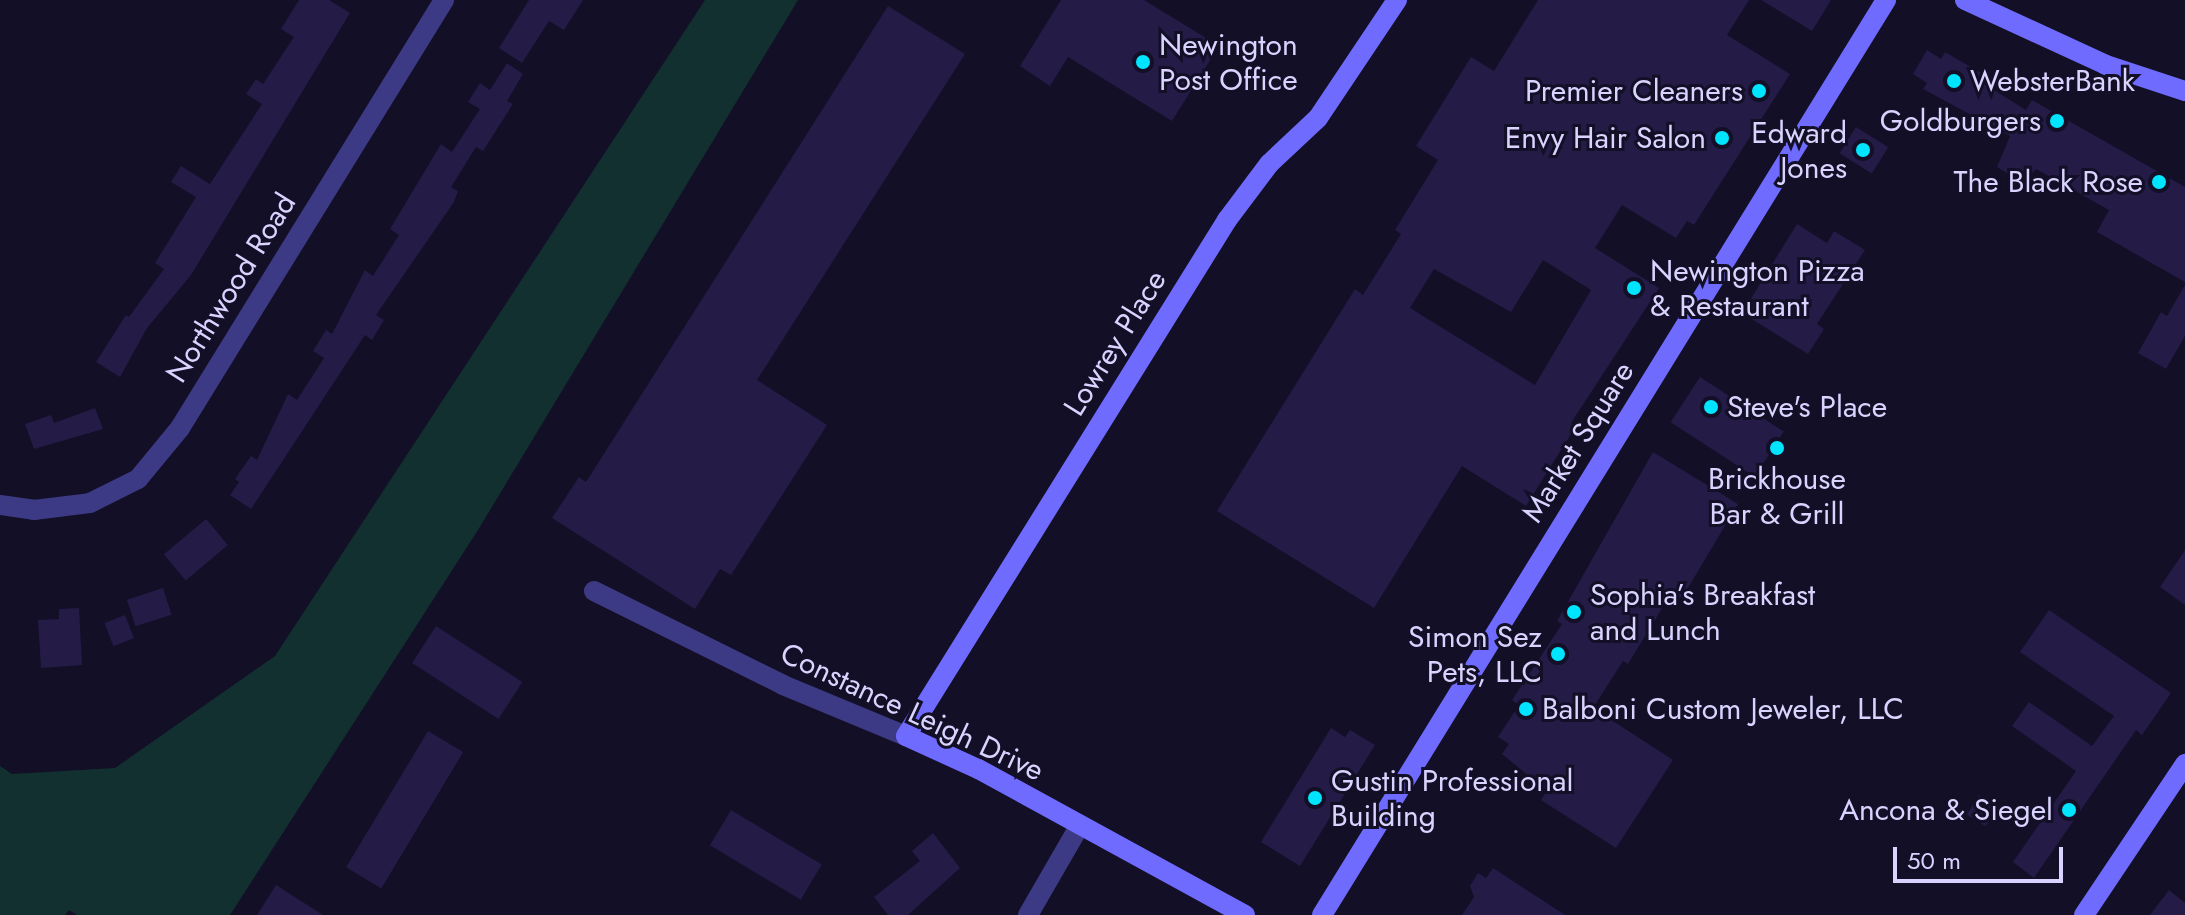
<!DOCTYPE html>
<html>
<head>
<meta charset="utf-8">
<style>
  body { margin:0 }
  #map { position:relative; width:2185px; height:915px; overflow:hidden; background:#130f26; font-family:Jost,sans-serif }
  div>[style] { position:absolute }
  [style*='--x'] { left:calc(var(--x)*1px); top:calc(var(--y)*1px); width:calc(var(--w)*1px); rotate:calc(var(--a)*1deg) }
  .green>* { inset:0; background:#12302f }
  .building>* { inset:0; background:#241b47; transform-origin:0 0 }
  .street>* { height:20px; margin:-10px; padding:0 10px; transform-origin:10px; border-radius:10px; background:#3d3a85 }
  .secondary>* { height:20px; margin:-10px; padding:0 10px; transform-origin:10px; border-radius:10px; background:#6f6bff }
  .dots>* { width:22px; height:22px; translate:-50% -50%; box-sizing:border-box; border:4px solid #130f26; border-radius:50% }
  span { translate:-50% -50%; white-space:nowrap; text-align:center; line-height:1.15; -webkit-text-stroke:6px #130f26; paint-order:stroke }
  .poi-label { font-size:30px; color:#d9d4ff }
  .left { translate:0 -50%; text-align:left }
  .right { translate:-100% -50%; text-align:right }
  .street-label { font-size:30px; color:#d9d4ff }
  .scale { position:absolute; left:1893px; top:847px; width:170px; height:36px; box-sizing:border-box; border:4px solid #d9d4ff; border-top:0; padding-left:10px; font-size:24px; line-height:28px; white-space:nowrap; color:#d9d4ff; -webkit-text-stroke:6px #130f26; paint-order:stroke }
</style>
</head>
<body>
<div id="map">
  <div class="green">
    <div style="clip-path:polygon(705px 0,798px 0,478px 530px,230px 915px,77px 915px,69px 910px,65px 915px,0 915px,0 766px,12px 774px,115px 768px,275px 656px)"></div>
  </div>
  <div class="building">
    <div style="clip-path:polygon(299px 0,329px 0,350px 13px,191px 275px,147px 328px,120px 377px,96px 362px,126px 315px,129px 317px,164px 269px,155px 263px,196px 197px,171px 182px,181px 166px,210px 184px,262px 104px,246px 94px,256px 79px,263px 84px,294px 37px,281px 29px)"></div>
    <div style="clip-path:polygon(529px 0,583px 0,564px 30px,549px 21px,522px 63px,499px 48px)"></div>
    <div style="clip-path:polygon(1061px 0,1144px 0,1219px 46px,1172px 121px,1068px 57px,1050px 86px,1020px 66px)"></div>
    <div style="clip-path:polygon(evenodd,1538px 0,1749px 0,1727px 35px,1790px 74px,1694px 225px,1687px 221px,1676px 238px,1622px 205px,1595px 248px,1659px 288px,1571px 423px,1576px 426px,1526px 506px,1462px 466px,1374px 608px,1217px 511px,1355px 289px,1363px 295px,1401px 234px,1395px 230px,1438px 160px,1416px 146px,1471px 57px,1494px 71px,1538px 0,1543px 260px,1591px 290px,1535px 385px,1410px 308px,1434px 269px,1511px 312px,1543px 260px)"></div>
    <div style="clip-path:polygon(1761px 0,1831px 0,1812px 31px)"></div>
    <div style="clip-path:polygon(888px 6px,965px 54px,757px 380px,827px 425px,731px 575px,720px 569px,695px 609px,552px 518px,579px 477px,586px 482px)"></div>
    <div style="clip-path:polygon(1927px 50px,1941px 59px,1945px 52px,1993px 80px,1989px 87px,2026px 110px,2032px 100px,2185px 187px,2185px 282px,2097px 232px,2109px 210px,2036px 169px,2023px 183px,1997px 167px,2010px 136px,1923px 89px,1927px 83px,1913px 74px)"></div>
    <div style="clip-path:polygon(507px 63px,523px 74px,507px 101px,513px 104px,483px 151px,476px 147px,451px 187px,458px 191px,454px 202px,376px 315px,384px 320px,372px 340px,365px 335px,251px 509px,230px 495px,239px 482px,235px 479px,251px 456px,257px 460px,288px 394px,297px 400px,324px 358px,313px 351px,326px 330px,332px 334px,365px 270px,373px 276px,399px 235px,390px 229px,441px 144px,452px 152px,480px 109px,468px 102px,480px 83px,490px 90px)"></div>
    <div style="left:1856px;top:127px;width:38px;height:31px;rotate:32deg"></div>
    <div style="clip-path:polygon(1797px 224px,1827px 243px,1834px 231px,1865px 250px,1817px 324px,1824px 329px,1808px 354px,1742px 313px)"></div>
    <div style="clip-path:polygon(2185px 285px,2185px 336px,2166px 369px,2138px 353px,2161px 312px,2167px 316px)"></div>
    <div style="left:1700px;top:377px;width:100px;height:54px;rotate:33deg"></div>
    <div style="clip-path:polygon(95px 408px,103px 429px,34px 449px,25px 424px,51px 415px,54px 423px)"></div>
    <div style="clip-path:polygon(1653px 452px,1738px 504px,1682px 598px,1672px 592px,1628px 664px,1623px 661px,1593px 708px,1673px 760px,1616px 848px,1541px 800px,1547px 791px,1502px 754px,1509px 744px,1498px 737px,1519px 705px,1512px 700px,1562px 624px,1557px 621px)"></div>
    <div style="left:206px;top:519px;width:34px;height:55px;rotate:50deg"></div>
    <div style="clip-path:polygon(2185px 550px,2185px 605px,2160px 587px)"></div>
    <div style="left:163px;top:588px;width:28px;height:38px;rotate:72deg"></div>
    <div style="clip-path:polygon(79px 608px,82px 665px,41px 668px,38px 620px,59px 619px,59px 609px)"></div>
    <div style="clip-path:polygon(2049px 610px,2171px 693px,2142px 735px,2136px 730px,2034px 878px,2013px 862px,2076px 771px,2012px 726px,2029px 702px,2092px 746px,2114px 716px,2020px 652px)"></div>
    <div style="left:125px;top:615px;width:25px;height:22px;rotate:69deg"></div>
    <div style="left:436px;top:626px;width:103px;height:44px;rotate:33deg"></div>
    <div style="clip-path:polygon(1331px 728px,1345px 737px,1350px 730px,1375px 745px,1300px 866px,1261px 842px)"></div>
    <div style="left:428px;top:731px;width:41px;height:159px;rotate:31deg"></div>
    <div style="left:1979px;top:795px;width:22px;height:23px;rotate:32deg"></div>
    <div style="left:731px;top:810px;width:106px;height:41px;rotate:31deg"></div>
    <div style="clip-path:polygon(933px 833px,960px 868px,908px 915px,888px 915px,874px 897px,920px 861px,912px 851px)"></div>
    <div style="clip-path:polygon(1493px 868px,1565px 915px,1462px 915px,1474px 897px,1470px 886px,1478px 873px,1486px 878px)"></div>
    <div style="clip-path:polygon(276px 885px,323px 915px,257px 915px)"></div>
    <div style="clip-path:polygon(2169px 890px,2185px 903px,2185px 915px,2150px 915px)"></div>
  </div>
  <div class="street">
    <div style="--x:0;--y:505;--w:34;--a:8"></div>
    <div style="--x:34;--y:510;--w:56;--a:-7.1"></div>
    <div style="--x:90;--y:503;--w:54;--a:-26.6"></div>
    <div style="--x:138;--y:479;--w:66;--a:-50.5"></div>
    <div style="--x:180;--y:428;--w:503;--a:-58.33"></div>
    <div style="--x:594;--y:591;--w:211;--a:26.4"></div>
    <div style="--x:783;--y:685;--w:133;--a:22.5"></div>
    <div style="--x:1028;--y:915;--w:104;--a:-60"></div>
  </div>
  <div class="secondary">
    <div style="--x:1965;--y:0;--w:155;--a:24.7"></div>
    <div style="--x:2106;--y:65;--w:83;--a:18.2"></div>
    <div style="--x:1245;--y:915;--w:304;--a:-151.3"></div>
    <div style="--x:978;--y:769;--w:79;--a:-155.4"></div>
    <div style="--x:906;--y:736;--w:608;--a:-58.11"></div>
    <div style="--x:1227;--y:220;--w:70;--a:-53.1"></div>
    <div style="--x:1269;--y:164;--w:67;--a:-43.2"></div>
    <div style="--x:1318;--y:118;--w:142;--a:-56.2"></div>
    <div style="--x:1322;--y:915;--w:1075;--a:-58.35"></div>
    <div style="--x:2084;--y:915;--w:182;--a:-56.2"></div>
  </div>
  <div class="dots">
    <div style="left:1143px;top:62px;background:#00e5ff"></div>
    <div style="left:1954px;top:81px;background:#00e5ff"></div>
    <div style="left:1759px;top:91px;background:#00e5ff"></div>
    <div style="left:2057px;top:121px;background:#00e5ff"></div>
    <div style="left:1722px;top:138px;background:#00e5ff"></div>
    <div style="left:1863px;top:150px;background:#00e5ff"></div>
    <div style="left:2159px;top:182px;background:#00e5ff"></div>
    <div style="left:1634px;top:288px;background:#00e5ff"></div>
    <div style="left:1711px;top:407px;background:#00e5ff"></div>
    <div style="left:1777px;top:448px;background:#00e5ff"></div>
    <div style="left:1574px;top:612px;background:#00e5ff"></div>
    <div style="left:1558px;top:654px;background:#00e5ff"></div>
    <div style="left:1526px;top:709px;background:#00e5ff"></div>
    <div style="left:1315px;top:798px;background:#00e5ff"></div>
    <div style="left:2069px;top:810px;background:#00e5ff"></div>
  </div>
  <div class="poi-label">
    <span class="left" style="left:1159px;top:62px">Newington<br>Post Office</span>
    <span class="left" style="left:1970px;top:81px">WebsterBank</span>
    <span class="right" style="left:1743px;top:91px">Premier Cleaners</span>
    <span class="right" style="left:2041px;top:121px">Goldburgers</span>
    <span class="right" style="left:1847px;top:150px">Edward<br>Jones</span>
    <span class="right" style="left:1706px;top:138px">Envy Hair Salon</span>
    <span class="right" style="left:2143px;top:182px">The Black Rose</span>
    <span class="left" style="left:1650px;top:288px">Newington Pizza<br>&amp; Restaurant</span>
    <span class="left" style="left:1727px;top:407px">Steve's Place</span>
    <span style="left:1777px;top:496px">Brickhouse<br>Bar &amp; Grill</span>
    <span class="left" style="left:1590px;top:612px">Sophia’s Breakfast<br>and Lunch</span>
    <span class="right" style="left:1542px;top:654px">Simon Sez<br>Pets, LLC</span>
    <span class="left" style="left:1542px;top:709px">Balboni Custom Jeweler, LLC</span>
    <span class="left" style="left:1331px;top:798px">Gustin Professional<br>Building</span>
    <span class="right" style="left:2053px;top:810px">Ancona &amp; Siegel</span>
  </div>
  <div class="street-label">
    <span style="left:231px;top:288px;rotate:-58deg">Northwood Road</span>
    <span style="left:1115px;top:343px;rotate:-58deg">Lowrey Place</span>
    <span style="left:1578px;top:442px;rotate:-58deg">Market Square</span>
    <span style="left:912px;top:712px;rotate:25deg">Constance Leigh Drive</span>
  </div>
  <div class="scale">50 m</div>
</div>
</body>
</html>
